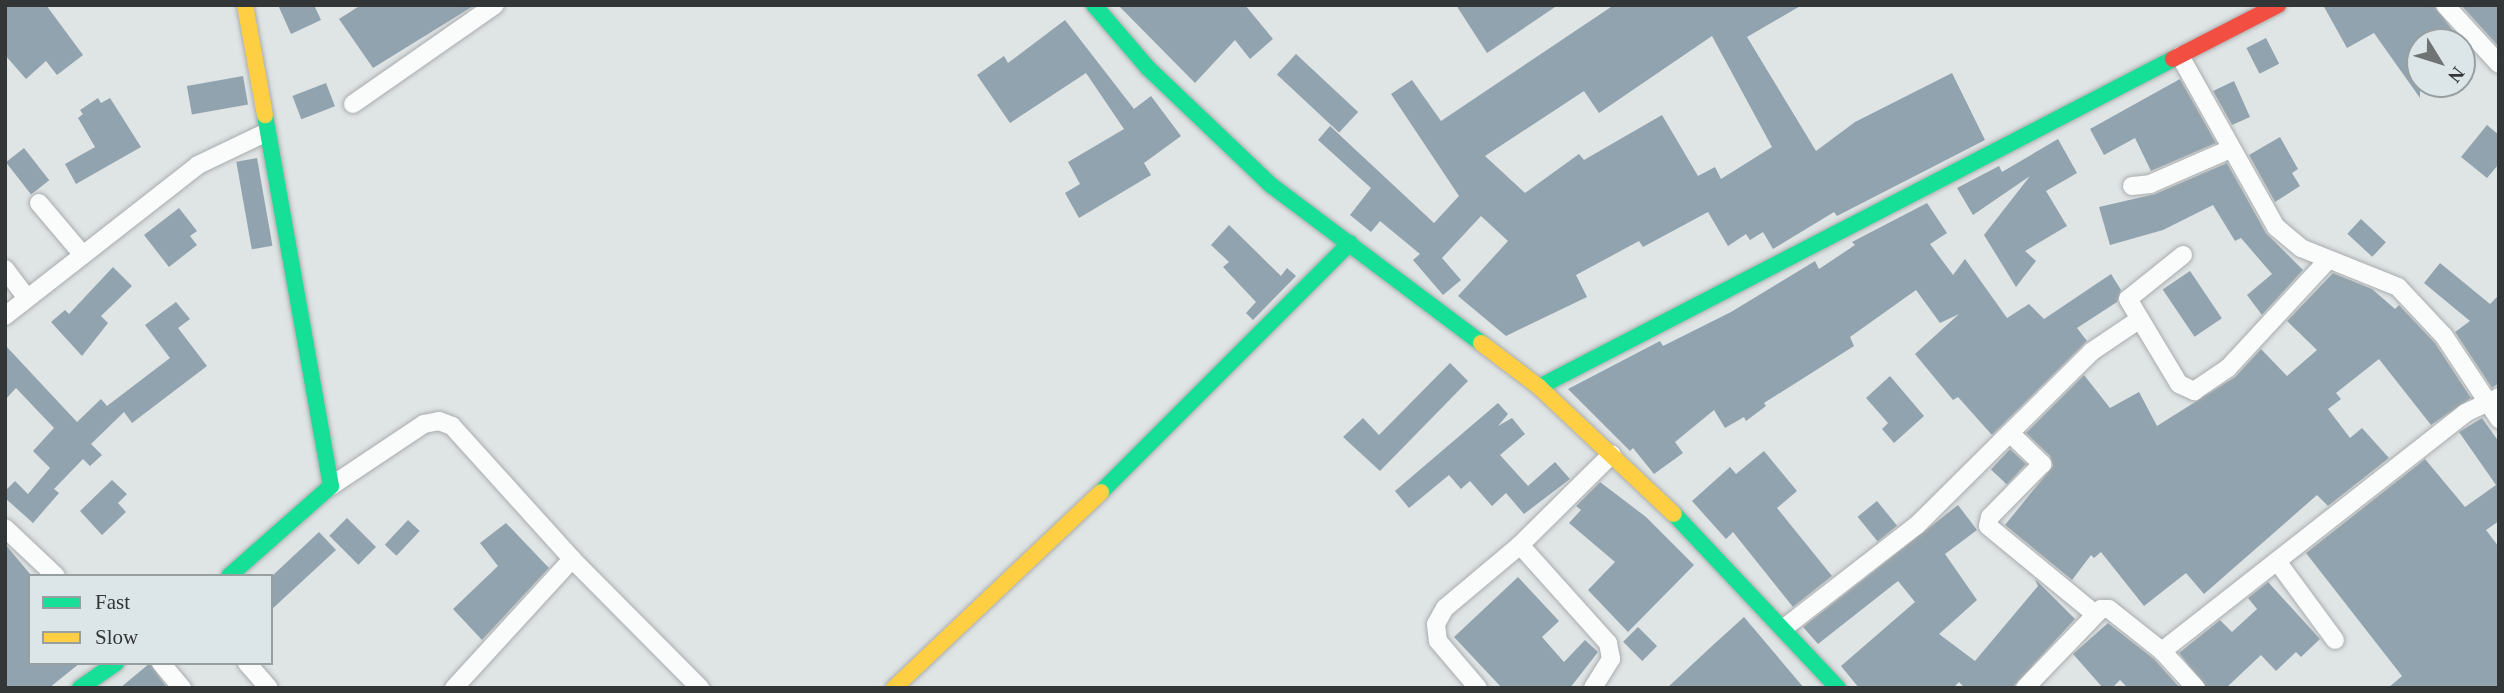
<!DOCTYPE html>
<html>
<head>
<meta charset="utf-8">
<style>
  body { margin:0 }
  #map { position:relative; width:2504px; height:693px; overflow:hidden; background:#dfe4e5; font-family:"Times New Roman",serif }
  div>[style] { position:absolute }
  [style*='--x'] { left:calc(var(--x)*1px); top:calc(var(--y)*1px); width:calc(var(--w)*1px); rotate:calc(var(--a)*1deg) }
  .building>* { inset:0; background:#91a3ae; transform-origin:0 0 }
  .roads { filter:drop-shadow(0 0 2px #a9acad) drop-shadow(0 0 2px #a9acad) }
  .street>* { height:18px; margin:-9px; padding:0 9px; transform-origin:9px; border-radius:9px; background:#fafbfb }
  .fast>* { height:16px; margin:-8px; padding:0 8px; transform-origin:8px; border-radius:8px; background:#16e098 }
  .slow>* { height:16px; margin:-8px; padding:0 8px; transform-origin:8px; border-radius:8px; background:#ffcf43 }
  .jam>* { height:16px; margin:-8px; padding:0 8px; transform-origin:8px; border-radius:8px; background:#f24e42 }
  span { translate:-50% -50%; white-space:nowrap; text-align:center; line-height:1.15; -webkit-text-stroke:7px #dce5e8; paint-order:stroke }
  .frame { position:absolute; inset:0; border:7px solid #323637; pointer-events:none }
  .legend { position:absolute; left:28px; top:574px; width:245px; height:91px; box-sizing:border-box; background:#dce5e8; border:2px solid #989fa1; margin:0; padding:9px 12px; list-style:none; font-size:21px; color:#323637 }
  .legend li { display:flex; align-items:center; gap:14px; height:35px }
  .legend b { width:35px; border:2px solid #989fa1 }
  .north { position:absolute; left:2406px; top:28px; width:70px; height:70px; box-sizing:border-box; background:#dce5e8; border:2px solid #989fa1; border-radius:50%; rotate:128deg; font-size:19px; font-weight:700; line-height:28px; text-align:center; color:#323637 }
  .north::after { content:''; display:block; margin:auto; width:24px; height:32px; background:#6f7374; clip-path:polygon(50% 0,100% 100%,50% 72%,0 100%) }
</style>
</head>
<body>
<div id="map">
  <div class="building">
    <div style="clip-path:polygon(5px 5px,46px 5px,83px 55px,57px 75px,46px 61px,26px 79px,5px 55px)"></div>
    <div style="clip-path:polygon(278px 5px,314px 5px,321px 20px,291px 34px)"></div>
    <div style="clip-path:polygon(361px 5px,475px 5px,373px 68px,339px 19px)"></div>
    <div style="clip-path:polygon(1118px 5px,1245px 5px,1273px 39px,1250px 59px,1235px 40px,1195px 83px)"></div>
    <div style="clip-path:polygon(1456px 5px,1558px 5px,1487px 53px)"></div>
    <div style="clip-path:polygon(evenodd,1614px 5px,1802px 5px,1747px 37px,1816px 151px,1855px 122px,1952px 73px,1985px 140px,1837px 216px,1834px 212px,1773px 249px,1763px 232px,1750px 240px,1746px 234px,1728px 246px,1708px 212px,1643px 247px,1639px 241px,1576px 275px,1587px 297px,1506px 336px,1458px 296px,1508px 241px,1481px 216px,1442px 258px,1461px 280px,1443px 295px,1413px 260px,1420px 254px,1380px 221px,1371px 232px,1350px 215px,1371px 188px,1318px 140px,1330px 126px,1434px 223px,1459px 196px,1391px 94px,1412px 80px,1441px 121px,1614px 5px,1712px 36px,1772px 147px,1721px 179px,1715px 167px,1698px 176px,1662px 115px,1584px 160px,1579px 154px,1525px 193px,1485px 156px,1584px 91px,1599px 113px,1712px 36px)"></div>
    <div style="clip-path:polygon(2323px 5px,2434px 5px,2453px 31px,2438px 42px,2420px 42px,2420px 98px,2374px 33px,2347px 48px)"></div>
    <div style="clip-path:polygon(2461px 5px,2499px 5px,2499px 47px)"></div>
    <div style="clip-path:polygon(1065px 20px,1134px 109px,1151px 96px,1181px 136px,1144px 163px,1151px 175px,1079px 218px,1065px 193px,1080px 184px,1068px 162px,1124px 129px,1086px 73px,1010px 123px,977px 75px,1004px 56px,1008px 63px)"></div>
    <div style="left:2266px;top:38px;width:29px;height:22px;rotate:63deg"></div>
    <div style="left:1296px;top:54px;width:85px;height:28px;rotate:43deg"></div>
    <div style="left:243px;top:76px;width:29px;height:57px;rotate:80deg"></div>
    <div style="clip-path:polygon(2180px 79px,2216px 143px,2151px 171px,2135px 138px,2104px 155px,2090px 129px)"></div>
    <div style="clip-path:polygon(2234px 81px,2250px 117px,2232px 125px,2213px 91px)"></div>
    <div style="left:326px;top:83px;width:25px;height:36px;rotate:69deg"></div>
    <div style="clip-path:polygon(98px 98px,101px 103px,110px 98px,141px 147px,76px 184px,65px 164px,95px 147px,78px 118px,83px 114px,80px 110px)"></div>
    <div style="clip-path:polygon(2487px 125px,2499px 135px,2499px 164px,2487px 178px,2461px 157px)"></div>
    <div style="clip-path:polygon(2280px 137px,2298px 169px,2292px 173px,2300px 186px,2275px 202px,2249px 155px)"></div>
    <div style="clip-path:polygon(2058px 139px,2077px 173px,2046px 191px,2067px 226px,2025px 251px,2036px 261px,2016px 287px,1984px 235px,2030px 176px,1973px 215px,1957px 188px,1999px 166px,2002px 172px)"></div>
    <div style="left:24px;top:148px;width:41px;height:23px;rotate:52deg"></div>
    <div style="left:257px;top:158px;width:89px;height:21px;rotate:80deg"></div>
    <div style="clip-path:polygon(2227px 163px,2266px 233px,2303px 270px,2262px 315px,2247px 295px,2272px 274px,2241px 238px,2235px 241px,2213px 205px,2163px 230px,2110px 245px,2099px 207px,2155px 194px)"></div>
    <div style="clip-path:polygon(1927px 203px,1947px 233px,1930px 244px,1953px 275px,1965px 259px,2007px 318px,2029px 304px,2044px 319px,2111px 274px,2121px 290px,2117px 302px,2077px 328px,2087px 341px,1992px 435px,1958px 397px,1953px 400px,1915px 354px,1959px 314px,1940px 323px,1916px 290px,1850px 337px,1854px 346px,1764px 403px,1766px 406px,1746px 421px,1744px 417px,1725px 428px,1714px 410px,1675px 442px,1683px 453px,1654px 474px,1633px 448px,1630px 451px,1568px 389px,1660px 341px,1663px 346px,1731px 312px,1815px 261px,1819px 269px,1855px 245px,1852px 242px)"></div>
    <div style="clip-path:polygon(179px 208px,197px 231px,190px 236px,197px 245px,169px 267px,144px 235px)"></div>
    <div style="left:2361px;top:219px;width:34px;height:20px;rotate:43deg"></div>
    <div style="clip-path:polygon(1229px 225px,1281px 276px,1287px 268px,1296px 276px,1253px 320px,1246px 313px,1256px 302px,1223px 267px,1229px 262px,1211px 245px)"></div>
    <div style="clip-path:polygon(2440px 263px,2490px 304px,2499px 295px,2499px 383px,2492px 388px,2455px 332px,2470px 321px,2424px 283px)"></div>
    <div style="clip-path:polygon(113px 267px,132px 286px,101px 316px,108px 323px,82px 356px,51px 322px,65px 310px,69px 314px)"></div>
    <div style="left:2190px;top:271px;width:57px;height:33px;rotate:56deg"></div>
    <div style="clip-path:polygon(2333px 273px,2372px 289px,2395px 309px,2399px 305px,2435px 343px,2471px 398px,2431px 425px,2379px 359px,2336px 393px,2341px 399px,2328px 409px,2350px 438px,2362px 428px,2389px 458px,2328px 506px,2317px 495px,2204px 594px,2186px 573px,2144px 606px,2101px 552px,2094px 558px,2091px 555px,2072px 580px,2005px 525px,2053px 466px,2050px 456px,2026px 433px,2084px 375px,2110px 408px,2139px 392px,2157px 426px,2235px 377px,2261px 349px,2287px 376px,2317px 350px,2287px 321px)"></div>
    <div style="clip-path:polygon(176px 302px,190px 319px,178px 328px,207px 366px,132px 423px,124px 412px,91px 444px,102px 455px,90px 466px,83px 459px,54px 489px,59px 493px,33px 523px,5px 498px,5px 491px,15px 481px,28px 494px,50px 468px,33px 451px,54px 428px,16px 388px,5px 400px,5px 345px,77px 422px,101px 399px,107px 406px,170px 358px,145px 325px)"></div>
    <div style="clip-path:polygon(1450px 363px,1468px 381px,1380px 471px,1343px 437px,1363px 418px,1379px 435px)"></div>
    <div style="clip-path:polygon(1890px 376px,1924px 416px,1894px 443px,1882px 429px,1888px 423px,1866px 398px)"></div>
    <div style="clip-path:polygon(1498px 403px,1508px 414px,1498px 426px,1512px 418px,1525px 434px,1500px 455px,1528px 486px,1555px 462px,1570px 479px,1524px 514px,1506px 493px,1492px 506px,1470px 481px,1461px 489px,1449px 475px,1409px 508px,1395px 491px)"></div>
    <div style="clip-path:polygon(2482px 418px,2499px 442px,2499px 521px,2486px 530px,2499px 547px,2499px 688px,2388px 688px,2402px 676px,2306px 553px,2425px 459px,2465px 507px,2496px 485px,2459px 432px)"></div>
    <div style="left:2010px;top:449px;width:22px;height:28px;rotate:43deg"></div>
    <div style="clip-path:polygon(1764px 451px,1797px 491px,1777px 508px,1832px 576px,1793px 607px,1733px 532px,1726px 539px,1692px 501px,1730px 467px,1736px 474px)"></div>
    <div style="clip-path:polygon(112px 480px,127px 494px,118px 503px,126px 512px,102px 535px,80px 511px)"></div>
    <div style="clip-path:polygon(1600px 482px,1646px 517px,1694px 565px,1628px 632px,1588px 590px,1615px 562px,1569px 523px,1581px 510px,1576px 506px)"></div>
    <div style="left:1877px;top:501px;width:32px;height:25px;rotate:51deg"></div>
    <div style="clip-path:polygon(1958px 505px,1977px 530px,1945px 554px,1977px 600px,1939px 634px,1975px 661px,2038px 586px,2035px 579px,2075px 619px,2012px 688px,1965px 688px,1959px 682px,1953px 688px,1859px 688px,1841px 666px,1915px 602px,1898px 581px,1818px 644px,1803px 627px)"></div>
    <div style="left:347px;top:518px;width:41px;height:25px;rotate:45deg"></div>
    <div style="left:408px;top:520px;width:16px;height:34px;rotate:43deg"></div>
    <div style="clip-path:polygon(506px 523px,549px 568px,482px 640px,453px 609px,498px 566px,480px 543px)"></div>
    <div style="clip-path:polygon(319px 532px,336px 550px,271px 610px,271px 577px)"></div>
    <div style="clip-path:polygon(5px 544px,30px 574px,30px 663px,80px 663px,49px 688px,5px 688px)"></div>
    <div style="clip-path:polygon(1518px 577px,1559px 621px,1542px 637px,1564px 662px,1585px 640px,1598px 652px,1570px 688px,1502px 688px,1454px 637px)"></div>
    <div style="clip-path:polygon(2268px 582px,2320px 639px,2301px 657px,2296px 652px,2276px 671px,2261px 655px,2226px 688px,2207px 688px,2179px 653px,2220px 620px,2232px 632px,2257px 609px,2248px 598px)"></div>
    <div style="clip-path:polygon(1744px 617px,1804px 688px,1667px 688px,1712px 646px)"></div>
    <div style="clip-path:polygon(2108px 623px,2154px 659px,2180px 688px,2128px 688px,2120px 680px,2112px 688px,2103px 688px,2073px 654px)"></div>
    <div style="left:1638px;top:627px;width:27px;height:21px;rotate:45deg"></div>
    <div style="clip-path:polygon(150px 663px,167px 688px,120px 688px)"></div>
  </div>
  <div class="roads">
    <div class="street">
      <div style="--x:2445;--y:5;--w:80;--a:47.5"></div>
      <div style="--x:2180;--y:56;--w:196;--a:60.7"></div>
      <div style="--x:2276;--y:227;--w:33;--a:40"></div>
      <div style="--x:2301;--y:248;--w:105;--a:21.9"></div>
      <div style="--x:2398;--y:287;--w:67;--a:46.8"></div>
      <div style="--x:2444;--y:336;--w:100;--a:56.5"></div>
      <div style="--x:353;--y:104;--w:173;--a:-34.9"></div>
      <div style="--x:2132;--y:186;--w:18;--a:-6"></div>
      <div style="--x:2150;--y:184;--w:87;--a:-23.6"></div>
      <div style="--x:39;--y:203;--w:68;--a:49.8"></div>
      <div style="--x:2183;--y:255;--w:70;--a:141.3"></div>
      <div style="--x:2128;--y:299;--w:99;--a:59"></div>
      <div style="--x:2179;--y:384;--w:17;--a:25"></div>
      <div style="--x:2194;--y:391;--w:41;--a:-34.1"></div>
      <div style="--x:2228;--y:368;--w:147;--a:-47.2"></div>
      <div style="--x:5;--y:269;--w:36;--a:53"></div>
      <div style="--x:5;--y:316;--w:245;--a:-38"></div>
      <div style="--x:198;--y:165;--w:76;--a:-25.6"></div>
      <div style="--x:2010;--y:433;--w:45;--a:44.1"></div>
      <div style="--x:2042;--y:464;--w:74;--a:134.5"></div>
      <div style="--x:1990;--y:517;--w:9;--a:103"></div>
      <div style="--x:1988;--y:526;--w:139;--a:39.4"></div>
      <div style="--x:331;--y:486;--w:112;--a:-33.7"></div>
      <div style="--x:424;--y:424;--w:15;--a:-11"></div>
      <div style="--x:439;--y:421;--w:14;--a:21"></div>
      <div style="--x:452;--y:426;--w:179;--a:47.9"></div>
      <div style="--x:572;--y:559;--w:182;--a:45.2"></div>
      <div style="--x:5;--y:528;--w:70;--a:43.3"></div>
      <div style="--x:1520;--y:545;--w:132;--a:48.1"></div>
      <div style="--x:1608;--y:643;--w:16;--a:79"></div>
      <div style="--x:1611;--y:659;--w:34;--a:122"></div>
      <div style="--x:2277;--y:561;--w:98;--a:53.7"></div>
      <div style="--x:1784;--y:628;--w:168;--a:-37.8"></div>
      <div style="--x:1917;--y:525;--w:245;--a:-44.8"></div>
      <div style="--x:2091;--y:352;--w:59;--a:-34"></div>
      <div style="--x:2162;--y:651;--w:50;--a:47.4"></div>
      <div style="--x:161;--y:663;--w:33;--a:50"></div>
      <div style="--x:247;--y:663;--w:33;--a:49"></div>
      <div style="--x:454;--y:688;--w:175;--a:-47.5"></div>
      <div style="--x:1478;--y:688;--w:62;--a:-130.4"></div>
      <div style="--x:1438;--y:641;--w:17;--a:-97"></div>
      <div style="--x:1436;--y:624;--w:18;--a:-61"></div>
      <div style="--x:1445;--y:608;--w:98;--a:-40"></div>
      <div style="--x:1520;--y:545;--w:129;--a:-44.7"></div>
      <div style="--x:2025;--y:688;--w:110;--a:-46.1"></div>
      <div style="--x:2101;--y:609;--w:8;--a:0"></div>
      <div style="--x:2109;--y:609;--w:68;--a:38.4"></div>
      <div style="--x:2162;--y:651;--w:385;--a:-38.1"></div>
      <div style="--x:2465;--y:413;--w:38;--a:-25"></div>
    </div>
    <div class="fast">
      <div style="--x:1094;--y:5;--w:83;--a:49.4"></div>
      <div style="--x:1148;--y:68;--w:171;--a:43.6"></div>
      <div style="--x:1272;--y:186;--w:261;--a:36.9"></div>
      <div style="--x:1539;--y:387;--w:714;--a:-27.35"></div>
      <div style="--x:1101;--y:492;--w:352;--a:-45"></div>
      <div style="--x:1674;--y:514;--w:239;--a:46.7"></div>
      <div style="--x:229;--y:576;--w:136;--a:-41.4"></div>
      <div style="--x:331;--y:486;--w:377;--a:-100.1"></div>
      <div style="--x:80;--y:688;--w:44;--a:-34.8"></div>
    </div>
    <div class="slow">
      <div style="--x:245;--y:5;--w:112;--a:79.7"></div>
      <div style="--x:1481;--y:343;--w:73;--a:37.2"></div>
      <div style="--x:1539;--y:387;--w:185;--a:43.3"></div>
      <div style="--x:894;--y:688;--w:285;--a:-43.4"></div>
    </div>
    <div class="jam">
      <div style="--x:2173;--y:59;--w:118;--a:-27.2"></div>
    </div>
  </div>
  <div class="frame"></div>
  <ul class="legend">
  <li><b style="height:9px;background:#16e098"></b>Fast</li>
  <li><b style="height:9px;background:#ffcf43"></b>Slow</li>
  </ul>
  <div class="north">N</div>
</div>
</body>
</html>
